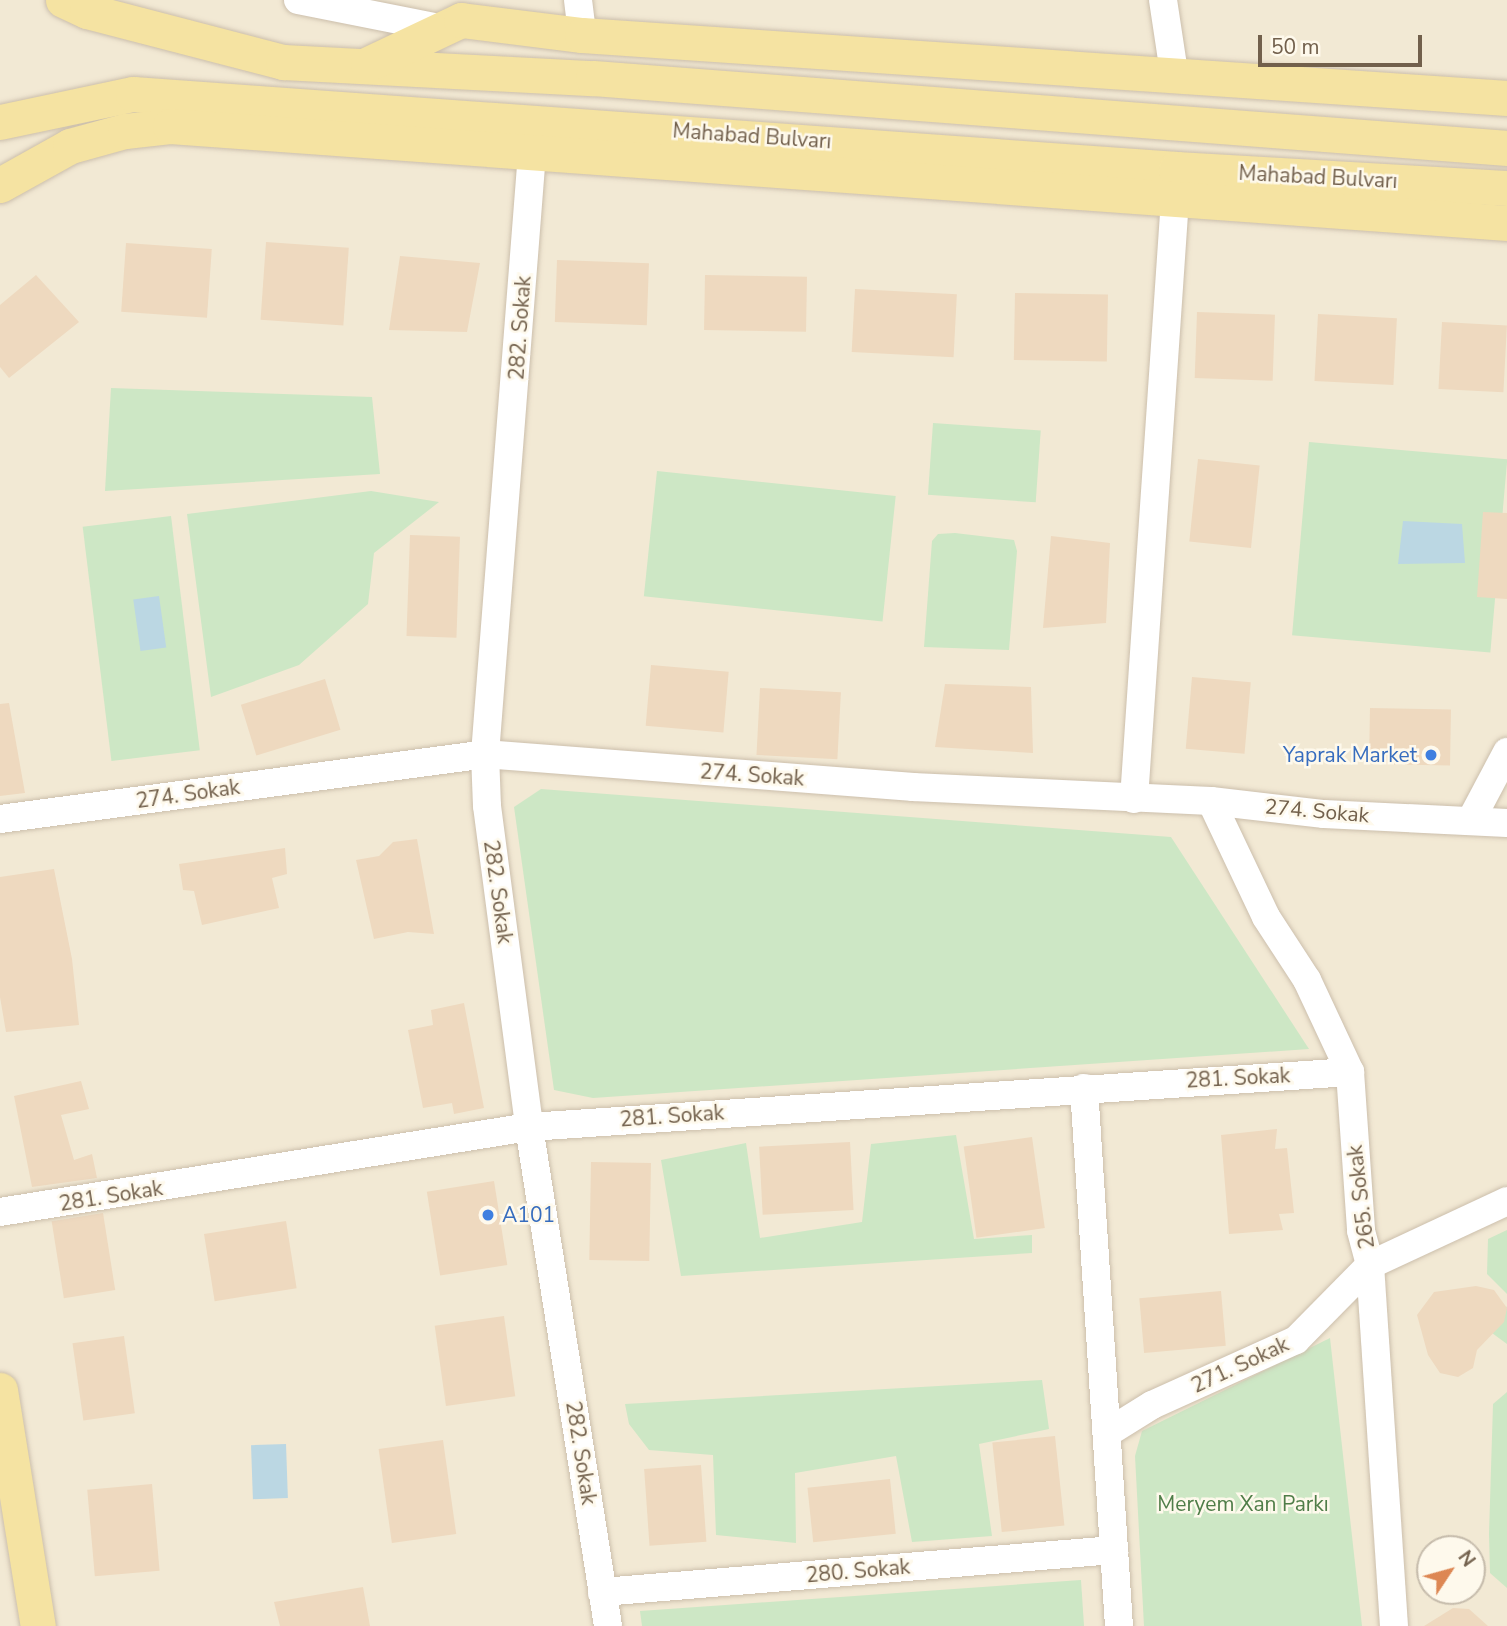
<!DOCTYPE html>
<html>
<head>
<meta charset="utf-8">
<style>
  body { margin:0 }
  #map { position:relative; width:1507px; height:1626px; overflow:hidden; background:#fbf6e6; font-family:"Nunito Sans",sans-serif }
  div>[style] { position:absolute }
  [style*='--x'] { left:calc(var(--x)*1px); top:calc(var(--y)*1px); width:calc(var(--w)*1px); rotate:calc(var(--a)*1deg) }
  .residential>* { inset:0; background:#f2e9d4 }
  .green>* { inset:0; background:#cde7c5; transform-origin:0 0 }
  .water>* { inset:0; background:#bbd7e3; transform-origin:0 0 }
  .building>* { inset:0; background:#eed9bf; transform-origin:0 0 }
  .roads { filter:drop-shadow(0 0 2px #ccbfac) drop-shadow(0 0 2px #ccbfac) }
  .minor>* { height:28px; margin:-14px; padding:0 14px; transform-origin:14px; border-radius:14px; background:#fff }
  .major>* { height:35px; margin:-17.5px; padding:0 17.5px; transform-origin:17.5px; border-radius:17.5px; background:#f5e3a2 }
  .dots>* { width:19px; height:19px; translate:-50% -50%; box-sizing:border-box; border:4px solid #fef9ec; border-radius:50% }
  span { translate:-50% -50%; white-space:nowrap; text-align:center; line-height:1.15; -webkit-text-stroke:5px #fef9ec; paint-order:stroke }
  .street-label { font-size:21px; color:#72604c }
  .shop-label { font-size:21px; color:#366cbe }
  .right { translate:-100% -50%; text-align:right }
  .left { translate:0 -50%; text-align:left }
  .park-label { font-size:21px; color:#4f7d48 }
  .north { position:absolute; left:1416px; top:1535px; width:70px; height:70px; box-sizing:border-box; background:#fef9ec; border:2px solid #c6bcac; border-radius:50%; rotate:54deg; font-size:19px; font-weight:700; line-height:28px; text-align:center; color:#72604c }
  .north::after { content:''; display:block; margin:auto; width:24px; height:32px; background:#dd8753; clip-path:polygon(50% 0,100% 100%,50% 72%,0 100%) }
  .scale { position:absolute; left:1258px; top:35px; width:164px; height:32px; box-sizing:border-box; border:4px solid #72604c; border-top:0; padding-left:9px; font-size:21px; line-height:24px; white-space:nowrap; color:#72604c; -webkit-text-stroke:5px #fef9ec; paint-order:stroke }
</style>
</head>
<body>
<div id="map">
  <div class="residential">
    <div style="clip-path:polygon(evenodd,0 0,1507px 0,1507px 1626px,0 1626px,0 0,1430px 1549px,1472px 1549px,1472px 1591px,1430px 1591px,1430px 1549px)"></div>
  </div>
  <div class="green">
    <div style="clip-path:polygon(111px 388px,372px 397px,380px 474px,105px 491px)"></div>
    <div style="left:933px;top:423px;width:108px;height:72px;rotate:4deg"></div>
    <div style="left:1309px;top:442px;width:199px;height:194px;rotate:5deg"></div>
    <div style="left:657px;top:471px;width:240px;height:126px;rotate:6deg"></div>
    <div style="clip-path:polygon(371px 491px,439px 502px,374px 553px,368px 604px,299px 665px,211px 697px,187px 514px)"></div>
    <div style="left:171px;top:516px;width:236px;height:89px;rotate:83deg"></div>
    <div style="clip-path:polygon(955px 533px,1014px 540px,1017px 551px,1009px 650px,924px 647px,932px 541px,938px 534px)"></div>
    <div style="clip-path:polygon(541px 789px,1171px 837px,1309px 1049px,593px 1098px,554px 1090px,514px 807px)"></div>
    <div style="clip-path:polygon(956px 1135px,974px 1239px,1032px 1235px,1032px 1253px,681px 1276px,661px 1160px,746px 1143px,760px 1238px,862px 1222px,871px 1144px)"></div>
    <div style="clip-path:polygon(1507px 1230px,1507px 1294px,1487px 1274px,1488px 1239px)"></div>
    <div style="clip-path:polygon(1507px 1306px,1507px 1344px,1492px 1333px)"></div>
    <div style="clip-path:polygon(1330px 1338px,1362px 1626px,1144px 1626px,1135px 1456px,1142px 1431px)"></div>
    <div style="clip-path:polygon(1042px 1380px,1049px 1429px,979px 1444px,992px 1536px,912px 1542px,896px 1456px,795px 1473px,796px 1543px,716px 1535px,713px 1455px,649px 1450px,629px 1424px,625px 1404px)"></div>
    <div style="clip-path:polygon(1507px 1392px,1507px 1588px,1490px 1573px,1489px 1534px,1493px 1404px)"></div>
    <div style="clip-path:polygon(1081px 1580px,1084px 1626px,642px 1626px,640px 1611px)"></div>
  </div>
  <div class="water">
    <div style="clip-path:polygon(1403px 521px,1462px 524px,1465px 563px,1398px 564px)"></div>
    <div style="left:159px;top:596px;width:52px;height:26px;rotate:82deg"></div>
    <div style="left:286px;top:1444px;width:54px;height:35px;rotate:88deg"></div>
  </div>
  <div class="building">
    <div style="left:266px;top:242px;width:83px;height:78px;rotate:4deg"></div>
    <div style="left:126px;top:243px;width:86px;height:69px;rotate:4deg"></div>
    <div style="clip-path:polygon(400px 256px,480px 263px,467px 332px,389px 330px)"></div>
    <div style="left:557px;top:260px;width:92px;height:62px;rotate:2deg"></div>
    <div style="clip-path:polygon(36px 275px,79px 322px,9px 378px,0 367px,0 305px)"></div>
    <div style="left:705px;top:275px;width:102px;height:55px;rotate:1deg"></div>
    <div style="left:855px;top:289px;width:102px;height:63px;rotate:3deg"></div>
    <div style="left:1015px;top:293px;width:93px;height:67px;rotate:1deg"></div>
    <div style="left:1197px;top:312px;width:78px;height:66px;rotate:2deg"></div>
    <div style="left:1318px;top:314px;width:79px;height:67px;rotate:3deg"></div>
    <div style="left:1442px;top:322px;width:65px;height:67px;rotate:3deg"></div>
    <div style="left:1198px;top:459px;width:62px;height:83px;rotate:6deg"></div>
    <div style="clip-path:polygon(1483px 512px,1507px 513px,1507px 599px,1477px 597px)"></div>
    <div style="left:410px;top:535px;width:50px;height:101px;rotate:2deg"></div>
    <div style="clip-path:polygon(1051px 536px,1110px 543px,1106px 623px,1043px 628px)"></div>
    <div style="left:651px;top:665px;width:78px;height:61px;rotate:5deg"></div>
    <div style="left:1192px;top:677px;width:59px;height:72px;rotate:5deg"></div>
    <div style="left:325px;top:679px;width:53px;height:88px;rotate:73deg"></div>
    <div style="clip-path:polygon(945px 684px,1031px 687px,1033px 753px,935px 747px)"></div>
    <div style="left:760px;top:688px;width:81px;height:67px;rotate:3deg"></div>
    <div style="clip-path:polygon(9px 703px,25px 793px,0 796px,0 704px)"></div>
    <div style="left:1370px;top:708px;width:81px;height:56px;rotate:1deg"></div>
    <div style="clip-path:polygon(417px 839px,434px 934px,408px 932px,374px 939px,356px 860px,379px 856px,393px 842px)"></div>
    <div style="clip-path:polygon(285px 848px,287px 874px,272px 878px,279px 908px,202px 925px,194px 891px,183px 890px,179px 864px)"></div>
    <div style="clip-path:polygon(54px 869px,72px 959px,79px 1025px,6px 1032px,0 997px,0 877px)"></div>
    <div style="clip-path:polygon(464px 1003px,484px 1108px,454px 1114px,452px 1103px,423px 1108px,408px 1030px,433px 1025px,431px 1010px)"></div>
    <div style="clip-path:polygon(81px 1081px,89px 1109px,61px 1115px,74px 1160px,92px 1154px,97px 1178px,32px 1187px,14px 1096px)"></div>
    <div style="clip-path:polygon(1277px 1129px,1275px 1149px,1287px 1148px,1294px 1213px,1279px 1214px,1283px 1230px,1229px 1234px,1221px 1135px)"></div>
    <div style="left:1032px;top:1137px;width:92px;height:69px;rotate:82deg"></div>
    <div style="left:850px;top:1142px;width:68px;height:91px;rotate:87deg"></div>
    <div style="left:591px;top:1162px;width:60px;height:98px;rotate:1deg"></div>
    <div style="left:494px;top:1181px;width:85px;height:68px;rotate:81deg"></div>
    <div style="left:103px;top:1213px;width:78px;height:52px;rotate:81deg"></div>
    <div style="left:286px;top:1221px;width:68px;height:83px;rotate:81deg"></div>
    <div style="clip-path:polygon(1476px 1286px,1494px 1290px,1507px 1308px,1504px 1322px,1477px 1350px,1473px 1368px,1458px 1377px,1440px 1373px,1428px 1355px,1417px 1315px,1434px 1292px)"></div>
    <div style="left:1221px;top:1291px;width:55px;height:82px;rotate:85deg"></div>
    <div style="left:504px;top:1316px;width:81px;height:70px;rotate:82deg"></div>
    <div style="left:124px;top:1336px;width:78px;height:52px;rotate:82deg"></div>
    <div style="left:1055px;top:1436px;width:90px;height:63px;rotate:84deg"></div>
    <div style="left:443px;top:1440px;width:95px;height:65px;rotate:82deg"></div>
    <div style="left:701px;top:1465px;width:77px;height:57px;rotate:86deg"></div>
    <div style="left:890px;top:1479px;width:55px;height:83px;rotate:84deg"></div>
    <div style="left:152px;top:1484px;width:87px;height:65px;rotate:85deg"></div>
    <div style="clip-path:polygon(363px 1587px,370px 1626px,280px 1626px,274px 1602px)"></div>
    <div style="clip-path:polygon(1453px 1608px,1469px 1609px,1488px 1626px,1424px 1626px)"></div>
  </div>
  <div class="roads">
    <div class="minor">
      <div style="--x:298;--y:0;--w:149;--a:11.2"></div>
      <div style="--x:578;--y:0;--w:35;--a:83"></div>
      <div style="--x:1163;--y:0;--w:74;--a:81.4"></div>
      <div style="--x:532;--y:153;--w:603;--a:94.47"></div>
      <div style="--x:485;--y:754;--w:52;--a:87.8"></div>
      <div style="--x:487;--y:806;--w:324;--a:82.5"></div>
      <div style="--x:529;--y:1127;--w:505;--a:81"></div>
      <div style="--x:1134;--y:799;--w:601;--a:-86.09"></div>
      <div style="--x:1211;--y:801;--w:128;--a:64.6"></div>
      <div style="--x:1266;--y:917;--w:75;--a:56.9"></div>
      <div style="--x:1307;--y:980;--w:102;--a:64.9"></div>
      <div style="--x:1350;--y:1072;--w:159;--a:86"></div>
      <div style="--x:1361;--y:1231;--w:35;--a:75"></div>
      <div style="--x:1370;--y:1265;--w:362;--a:86.2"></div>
      <div style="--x:0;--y:819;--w:489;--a:-7.6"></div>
      <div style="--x:485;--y:754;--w:429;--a:4.4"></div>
      <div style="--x:913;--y:787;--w:298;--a:2.7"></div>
      <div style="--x:1211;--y:801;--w:114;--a:6.6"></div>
      <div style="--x:1324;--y:814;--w:183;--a:2.8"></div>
      <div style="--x:1471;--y:820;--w:77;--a:-62.1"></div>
      <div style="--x:1084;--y:1088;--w:539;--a:86.28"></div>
      <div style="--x:0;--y:1212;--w:536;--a:-9.13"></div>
      <div style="--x:529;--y:1127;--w:823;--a:-3.83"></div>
      <div style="--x:1107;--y:1433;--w:53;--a:-31.9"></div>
      <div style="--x:1152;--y:1405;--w:158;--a:-24.3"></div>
      <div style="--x:1296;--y:1340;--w:105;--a:-45.4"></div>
      <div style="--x:1370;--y:1265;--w:151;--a:-25"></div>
      <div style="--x:602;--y:1592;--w:514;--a:-4.69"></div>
    </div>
    <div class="major">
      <div style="--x:63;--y:0;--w:26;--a:25"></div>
      <div style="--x:87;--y:11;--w:203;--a:14.6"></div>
      <div style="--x:283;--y:62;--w:310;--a:3"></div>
      <div style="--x:593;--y:78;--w:917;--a:4.38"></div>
      <div style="--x:368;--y:64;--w:103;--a:-25.3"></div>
      <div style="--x:461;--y:20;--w:122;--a:7.1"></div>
      <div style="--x:582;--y:35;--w:927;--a:3.9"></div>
      <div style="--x:0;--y:122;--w:136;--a:-11.9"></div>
      <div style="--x:133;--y:94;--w:1046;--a:4.11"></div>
      <div style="--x:1176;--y:169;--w:332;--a:3.3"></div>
      <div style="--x:0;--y:185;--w:80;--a:-29.1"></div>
      <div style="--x:70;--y:146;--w:57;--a:-15.3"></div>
      <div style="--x:125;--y:131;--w:45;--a:-6.3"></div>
      <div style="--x:170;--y:126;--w:1341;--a:4.15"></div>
      <div style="--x:0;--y:1390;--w:239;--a:80.9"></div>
    </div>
  </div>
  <div class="dots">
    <div style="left:1431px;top:755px;background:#3f7fe0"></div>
    <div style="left:488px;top:1215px;background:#3f7fe0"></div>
  </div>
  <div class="street-label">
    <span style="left:752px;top:136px;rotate:4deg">Mahabad Bulvarı</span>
    <span style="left:1318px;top:177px;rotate:3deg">Mahabad Bulvarı</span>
    <span style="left:520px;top:328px;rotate:-86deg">282. Sokak</span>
    <span style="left:752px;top:775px;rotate:4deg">274. Sokak</span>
    <span style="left:188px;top:794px;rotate:-8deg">274. Sokak</span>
    <span style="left:1317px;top:811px;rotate:5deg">274. Sokak</span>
    <span style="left:498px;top:892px;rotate:82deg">282. Sokak</span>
    <span style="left:1238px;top:1078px;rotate:-3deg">281. Sokak</span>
    <span style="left:672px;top:1116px;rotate:-4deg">281. Sokak</span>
    <span style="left:111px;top:1196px;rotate:-9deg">281. Sokak</span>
    <span style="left:1361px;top:1197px;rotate:-97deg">265. Sokak</span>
    <span style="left:1240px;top:1365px;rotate:-25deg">271. Sokak</span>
    <span style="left:581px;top:1453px;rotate:81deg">282. Sokak</span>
    <span style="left:858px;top:1571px;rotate:-5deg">280. Sokak</span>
  </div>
  <div class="shop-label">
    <span class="right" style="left:1417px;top:755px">Yaprak Market</span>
    <span class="left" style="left:502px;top:1215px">A101</span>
  </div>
  <div class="park-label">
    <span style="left:1243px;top:1504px">Meryem Xan Parkı</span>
  </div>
  <div class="north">N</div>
  <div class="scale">50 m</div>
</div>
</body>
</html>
